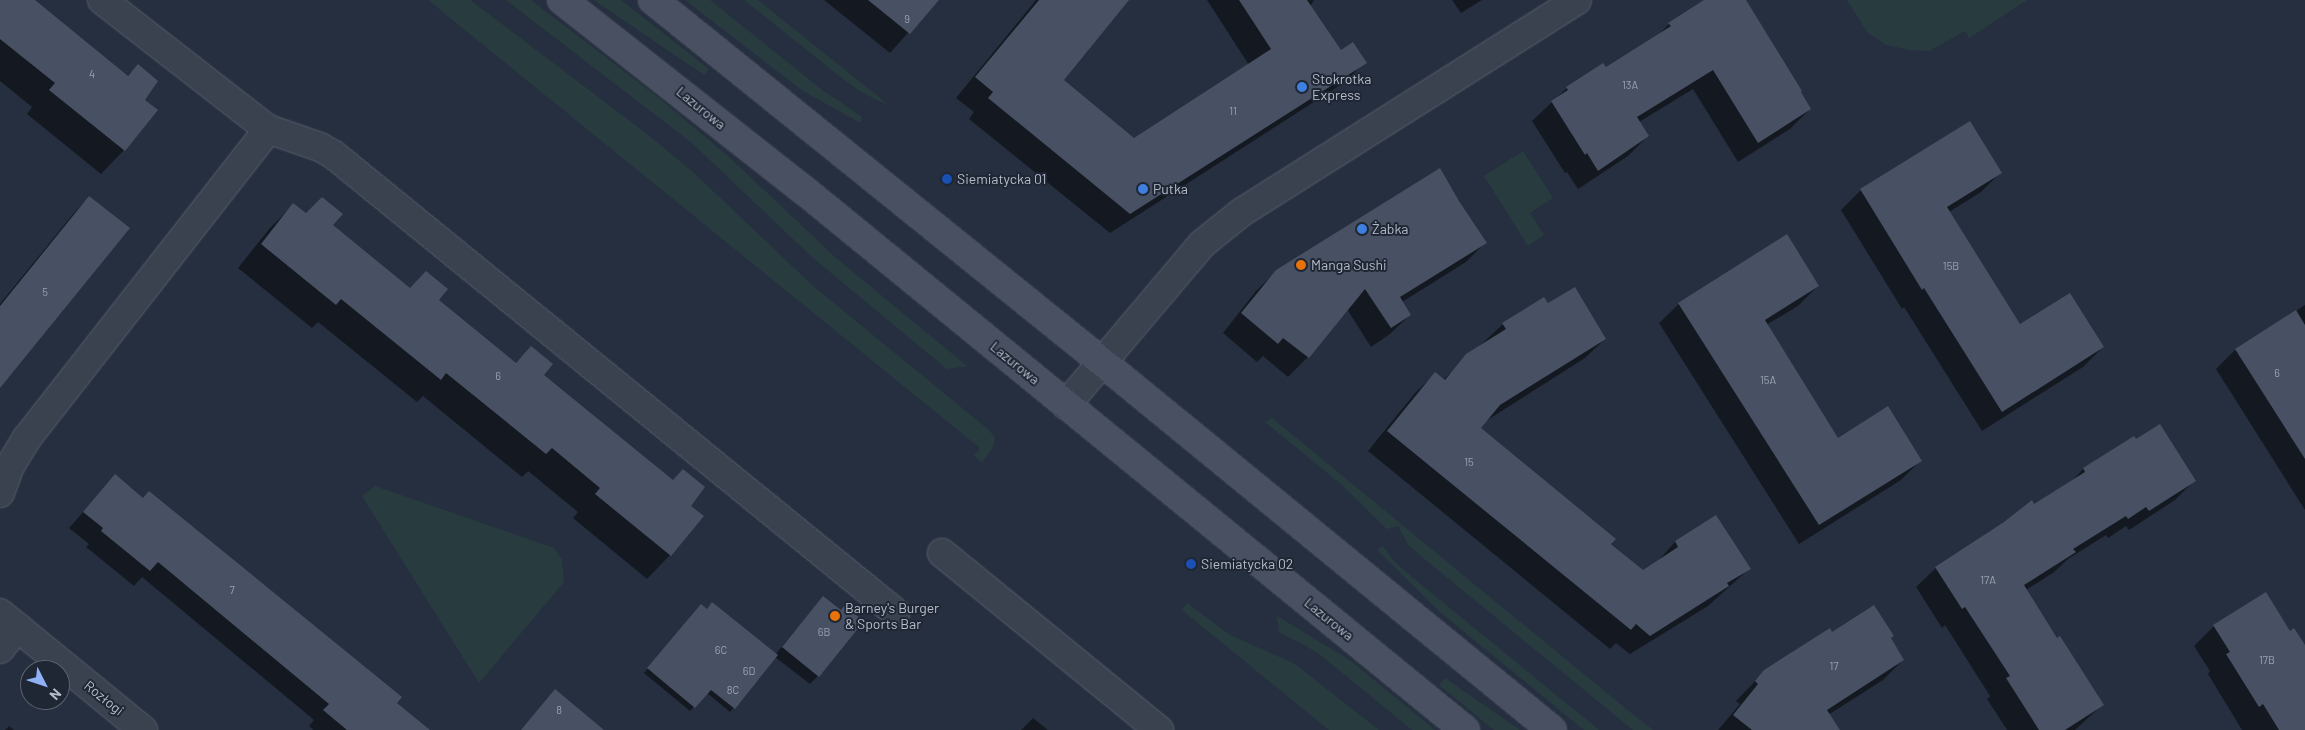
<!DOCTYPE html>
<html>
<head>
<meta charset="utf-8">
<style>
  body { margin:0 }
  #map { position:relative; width:2305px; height:730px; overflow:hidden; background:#262f3f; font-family:Barlow,sans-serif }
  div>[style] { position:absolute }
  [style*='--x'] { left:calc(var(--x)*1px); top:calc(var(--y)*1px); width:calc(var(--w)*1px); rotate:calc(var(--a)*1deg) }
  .green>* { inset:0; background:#283c40 }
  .shadow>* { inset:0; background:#0007 }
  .building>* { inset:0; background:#475163 }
  .roads { filter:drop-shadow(0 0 1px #585f6d) drop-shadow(0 0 1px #585f6d) }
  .minor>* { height:28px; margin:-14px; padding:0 14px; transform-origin:14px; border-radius:14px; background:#3a414f }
  .secondary>* { height:28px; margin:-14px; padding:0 14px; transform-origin:14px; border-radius:14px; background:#485062 }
  .dots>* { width:14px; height:14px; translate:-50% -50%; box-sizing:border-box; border:2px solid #1f2634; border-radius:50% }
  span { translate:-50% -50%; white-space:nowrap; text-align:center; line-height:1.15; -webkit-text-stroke:4px #1f2634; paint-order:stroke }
  .number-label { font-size:11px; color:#9aa1b0 }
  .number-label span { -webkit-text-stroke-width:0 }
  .poi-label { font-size:14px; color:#b6bcca }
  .left { translate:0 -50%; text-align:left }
  .street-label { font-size:14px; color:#b6bcca }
  .north { position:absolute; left:20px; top:660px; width:50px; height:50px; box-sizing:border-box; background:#1f2634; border:1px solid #5b6270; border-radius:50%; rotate:131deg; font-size:14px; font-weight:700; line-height:20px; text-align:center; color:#b6bcca }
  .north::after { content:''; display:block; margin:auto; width:18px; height:22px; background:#90b1f5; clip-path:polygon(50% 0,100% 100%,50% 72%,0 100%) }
</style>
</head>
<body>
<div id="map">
  <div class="green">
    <div style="clip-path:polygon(428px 0,470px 0,643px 131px,694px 173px,813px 286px,989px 430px,995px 438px,992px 449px,982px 462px,974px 456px,980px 448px)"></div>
    <div style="clip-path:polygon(506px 0,531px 0,659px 98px,728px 156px,836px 258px,967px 366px,947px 369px,813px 258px,692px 143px)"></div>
    <div style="clip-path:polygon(594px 0,621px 0,709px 69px,704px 75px)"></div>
    <div style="clip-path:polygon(685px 0,710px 0,821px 89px,862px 117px,861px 123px,803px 91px)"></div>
    <div style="clip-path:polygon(744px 0,758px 0,890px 106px,861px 92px,843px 79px)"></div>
    <div style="clip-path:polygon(1847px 0,2027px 0,1969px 38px,1965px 31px,1929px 51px,1910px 50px,1886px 45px,1867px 32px)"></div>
    <div style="clip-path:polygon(1523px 151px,1553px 198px,1530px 213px,1544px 235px,1528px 246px,1484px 176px)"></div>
    <div style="clip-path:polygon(1272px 418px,1625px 708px,1653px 730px,1633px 730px,1421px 556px,1409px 546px,1398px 526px,1387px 529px,1342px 485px,1265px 422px)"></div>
    <div style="clip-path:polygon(375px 486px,554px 548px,562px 560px,564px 582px,479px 683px,362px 496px)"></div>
    <div style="clip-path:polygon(1383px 546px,1393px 560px,1407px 573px,1599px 730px,1584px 730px,1440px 612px,1377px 550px)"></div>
    <div style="clip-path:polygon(1187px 603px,1230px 635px,1295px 664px,1379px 730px,1329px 730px,1182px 610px)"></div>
    <div style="clip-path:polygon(1277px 616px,1351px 661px,1435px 730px,1412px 730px,1323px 657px,1305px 645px,1279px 632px)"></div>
    <div style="clip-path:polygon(1445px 678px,1517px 728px,1519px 730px,1494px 730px,1439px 685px)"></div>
  </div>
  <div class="shadow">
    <div style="clip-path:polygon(0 0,33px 0,127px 76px,138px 66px,144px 100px,156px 110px,124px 150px,101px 174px,27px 114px,32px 107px,0 81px)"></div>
    <div style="clip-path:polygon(824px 0,937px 0,890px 53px)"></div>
    <div style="clip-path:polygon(1036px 0,1126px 0,1062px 80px,1134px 139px,1249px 65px,1207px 0,1314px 0,1310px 7px,1340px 52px,1365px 62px,1345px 82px,1110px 233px,969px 119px,974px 112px,956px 98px)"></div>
    <div style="clip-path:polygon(1452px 0,1482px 0,1461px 13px)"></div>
    <div style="clip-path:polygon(1707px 0,1744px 0,1810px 109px,1790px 129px,1738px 162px,1693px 89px,1639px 122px,1648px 136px,1628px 156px,1578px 189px,1567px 172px,1565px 173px,1532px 121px,1567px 88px,1605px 68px,1656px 37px,1669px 24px)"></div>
    <div style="clip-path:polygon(2000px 173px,1981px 192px,1949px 212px,2020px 326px,2103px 347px,2083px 367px,1982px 431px,1904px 307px,1902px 309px,1841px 210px,1861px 190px)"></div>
    <div style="clip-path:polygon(89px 197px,0 386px,0 304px,74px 213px)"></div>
    <div style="clip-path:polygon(1458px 201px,1486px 242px,1466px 262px,1402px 302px,1410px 315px,1390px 334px,1371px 347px,1347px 309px,1308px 357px,1288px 377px,1263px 356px,1257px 362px,1223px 333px,1256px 291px,1277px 271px)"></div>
    <div style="clip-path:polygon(293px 205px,305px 214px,331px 225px,410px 289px,437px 300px,515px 364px,531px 348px,542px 376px,690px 506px,670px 555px,647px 579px,573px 518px,578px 512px,528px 471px,522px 477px,423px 396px,417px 402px,318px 322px,312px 328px,238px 268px,270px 228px)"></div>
    <div style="clip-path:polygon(1818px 286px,1798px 306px,1766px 325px,1838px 440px,1920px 461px,1901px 480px,1799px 544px,1659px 323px,1679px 304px)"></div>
    <div style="clip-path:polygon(1548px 305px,1605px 339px,1585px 358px,1486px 421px,1479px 429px,1643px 571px,1656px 563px,1675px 542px,1716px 516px,1749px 569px,1708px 606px,1630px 654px,1616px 643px,1610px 649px,1368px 451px,1415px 393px,1435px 374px,1443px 380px,1503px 324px)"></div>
    <div style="clip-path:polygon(2305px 305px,2305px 510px,2216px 369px,2235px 350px)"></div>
    <div style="clip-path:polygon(2133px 437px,2194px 481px,2175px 500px,2129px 530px,2126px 526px,2108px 538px,2106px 535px,2068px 559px,2054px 572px,2026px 590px,2056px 640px,2102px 705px,2075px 730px,2007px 730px,1987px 699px,1990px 696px,1945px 625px,1942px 628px,1916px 587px,1936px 568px,2070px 483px,2083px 469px)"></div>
    <div style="clip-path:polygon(115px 476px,395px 703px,420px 730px,313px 730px,309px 726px,314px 720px,142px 577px,134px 586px,86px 547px,89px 544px,69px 528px)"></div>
    <div style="clip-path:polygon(2265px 594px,2290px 632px,2305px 648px,2305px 730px,2242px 730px,2208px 674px,2210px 671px,2194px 646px,2214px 626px)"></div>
    <div style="clip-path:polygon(823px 597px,818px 676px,810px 684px,775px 657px,730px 712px,707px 693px,690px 711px,644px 673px,697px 610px,775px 655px)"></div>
    <div style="clip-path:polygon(1832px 634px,1889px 639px,1903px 660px,1883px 680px,1828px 715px,1838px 730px,1718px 730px,1740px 704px,1736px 701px,1765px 671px)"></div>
    <div style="clip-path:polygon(1033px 718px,1048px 730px,1021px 730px)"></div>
    <div style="clip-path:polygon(9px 726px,14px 730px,5px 730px)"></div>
  </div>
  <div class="building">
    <div style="clip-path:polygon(0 0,35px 0,128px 76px,138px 64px,158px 81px,145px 100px,158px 110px,125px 151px,49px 90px,55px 83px,0 39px)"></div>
    <div style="clip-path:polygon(868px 0,939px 0,910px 34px)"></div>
    <div style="clip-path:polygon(1039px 0,1129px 0,1064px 80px,1134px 138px,1271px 49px,1239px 0,1307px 0,1341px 50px,1353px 42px,1367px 63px,1130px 214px,988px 98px,993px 92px,975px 77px)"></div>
    <div style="clip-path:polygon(1704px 0,1746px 0,1802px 91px,1801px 92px,1811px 109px,1758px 143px,1713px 70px,1637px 117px,1649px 136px,1598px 171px,1587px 153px,1585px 155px,1551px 101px,1568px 90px,1566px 87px,1603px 63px,1606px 67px,1671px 26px,1668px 23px)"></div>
    <div style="clip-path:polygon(1970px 121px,2002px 173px,1947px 207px,2020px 324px,2070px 293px,2104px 347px,2002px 412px,1924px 288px,1922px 290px,1860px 189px)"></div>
    <div style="clip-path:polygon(1440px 168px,1459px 201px,1487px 243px,1400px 297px,1411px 315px,1391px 328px,1365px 289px,1309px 358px,1283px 338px,1278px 344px,1241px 313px,1276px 270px)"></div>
    <div style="clip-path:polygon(89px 196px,130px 228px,0 388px,0 306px)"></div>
    <div style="clip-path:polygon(322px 197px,343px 214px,333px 225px,410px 288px,426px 271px,448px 289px,439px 300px,516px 363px,531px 346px,553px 364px,544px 375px,673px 480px,683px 469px,705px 487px,691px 506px,704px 516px,671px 556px,595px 494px,600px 488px,552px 448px,546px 454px,446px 373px,441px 380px,341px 299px,336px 305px,261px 244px,293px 203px,306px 213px)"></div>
    <div style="clip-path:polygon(1787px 234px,1819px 286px,1765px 320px,1838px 438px,1888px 406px,1922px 461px,1819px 525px,1678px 303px)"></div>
    <div style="clip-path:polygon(1575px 287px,1606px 339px,1500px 405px,1481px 428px,1616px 539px,1611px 544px,1643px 570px,1678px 547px,1675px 541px,1716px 515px,1751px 569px,1727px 583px,1729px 586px,1650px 636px,1636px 624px,1631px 630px,1387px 431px,1435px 372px,1445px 380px,1466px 354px,1506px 329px,1502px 323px,1544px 297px,1548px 303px)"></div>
    <div style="clip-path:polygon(2296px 310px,2305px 325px,2305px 459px,2235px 349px)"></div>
    <div style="clip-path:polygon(2160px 424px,2196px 481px,2149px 511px,2146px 507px,2128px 519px,2126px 516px,2073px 549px,2076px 552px,2024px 585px,2057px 638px,2060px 636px,2104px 705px,2065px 730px,2039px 730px,2006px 678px,2010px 676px,1965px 607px,1962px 609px,1935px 567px,2004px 522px,2032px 500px,2034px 504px,2085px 472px,2083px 468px,2134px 436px,2136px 439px)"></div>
    <div style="clip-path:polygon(115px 474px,143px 498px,149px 491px,402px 697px,397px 703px,430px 730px,347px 730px,323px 710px,329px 704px,158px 562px,150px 571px,101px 531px,103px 528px,83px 512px)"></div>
    <div style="clip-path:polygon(2266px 592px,2290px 631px,2294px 628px,2305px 645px,2305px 730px,2279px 730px,2263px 704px,2259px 707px,2226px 654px,2230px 652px,2213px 625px)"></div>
    <div style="clip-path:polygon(823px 596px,841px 610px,844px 606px,864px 621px,819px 677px,782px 647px)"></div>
    <div style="clip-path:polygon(712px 602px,778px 655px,735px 709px,711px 690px,695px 708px,647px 668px,701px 604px,707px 609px)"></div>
    <div style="clip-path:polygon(1874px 605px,1894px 636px,1891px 638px,1904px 660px,1827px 710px,1840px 730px,1752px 730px,1733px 715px,1758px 684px,1755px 681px,1764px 670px,1830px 628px,1832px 632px)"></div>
    <div style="clip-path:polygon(555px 689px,604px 730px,521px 730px)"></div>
  </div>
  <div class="roads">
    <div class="minor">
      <div style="--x:102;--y:0;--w:210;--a:37.9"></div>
      <div style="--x:268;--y:129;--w:55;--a:19.1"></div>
      <div style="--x:320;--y:147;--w:16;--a:30"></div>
      <div style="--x:334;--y:155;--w:724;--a:39.17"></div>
      <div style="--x:1066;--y:405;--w:211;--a:-49.8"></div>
      <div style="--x:1202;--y:244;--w:51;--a:-38.7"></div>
      <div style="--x:1242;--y:212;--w:396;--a:-32.3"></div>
      <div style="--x:0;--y:493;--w:29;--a:-70"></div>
      <div style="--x:10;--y:466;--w:33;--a:-59"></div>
      <div style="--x:27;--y:438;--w:392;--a:-52"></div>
      <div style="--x:942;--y:553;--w:280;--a:39.2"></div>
      <div style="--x:0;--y:613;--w:185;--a:39.3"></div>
      <div style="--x:0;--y:649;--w:28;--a:-51"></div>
    </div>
    <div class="secondary">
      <div style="--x:562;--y:0;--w:309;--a:38.2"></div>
      <div style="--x:805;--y:191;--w:852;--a:39.24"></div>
      <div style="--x:653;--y:0;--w:577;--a:38.88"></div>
      <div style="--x:1102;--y:362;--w:581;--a:39.28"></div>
    </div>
  </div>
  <div class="dots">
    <div style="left:1302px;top:87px;background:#3f7fe0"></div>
    <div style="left:947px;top:179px;background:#1a4fb4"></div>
    <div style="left:1143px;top:189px;background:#3f7fe0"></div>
    <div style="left:1362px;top:229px;background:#3f7fe0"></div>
    <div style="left:1301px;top:265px;background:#e8710a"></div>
    <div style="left:1191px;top:564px;background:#1a4fb4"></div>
    <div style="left:835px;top:616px;background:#e8710a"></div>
  </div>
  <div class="number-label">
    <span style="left:907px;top:19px">9</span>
    <span style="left:92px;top:74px">4</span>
    <span style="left:1630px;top:85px">13A</span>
    <span style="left:1233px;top:111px">11</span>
    <span style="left:1951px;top:266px">15B</span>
    <span style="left:45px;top:292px">5</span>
    <span style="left:2277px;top:373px">6</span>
    <span style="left:498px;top:376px">6</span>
    <span style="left:1768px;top:380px">15A</span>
    <span style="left:1469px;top:462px">15</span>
    <span style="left:1988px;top:580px">17A</span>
    <span style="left:232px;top:590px">7</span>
    <span style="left:824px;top:632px">6B</span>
    <span style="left:721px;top:650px">6C</span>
    <span style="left:2267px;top:660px">17B</span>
    <span style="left:1834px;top:666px">17</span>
    <span style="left:749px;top:671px">6D</span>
    <span style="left:733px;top:690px">8C</span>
    <span style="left:559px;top:710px">8</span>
  </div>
  <div class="poi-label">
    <span class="left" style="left:1312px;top:87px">Stokrotka<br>Express</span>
    <span class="left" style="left:957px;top:179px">Siemiatycka 01</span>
    <span class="left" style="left:1153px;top:189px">Putka</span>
    <span class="left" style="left:1372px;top:229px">Żabka</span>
    <span class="left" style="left:1311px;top:265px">Manga Sushi</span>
    <span class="left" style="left:1201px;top:564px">Siemiatycka 02</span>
    <span class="left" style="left:845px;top:616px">Barney's Burger<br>&amp; Sports Bar</span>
  </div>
  <div class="street-label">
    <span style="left:701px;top:108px;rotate:39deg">Lazurowa</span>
    <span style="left:1015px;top:363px;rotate:39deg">Lazurowa</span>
    <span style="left:1329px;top:619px;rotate:39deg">Lazurowa</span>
    <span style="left:104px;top:698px;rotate:39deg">Rozłogi</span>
  </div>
  <div class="north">N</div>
</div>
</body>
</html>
